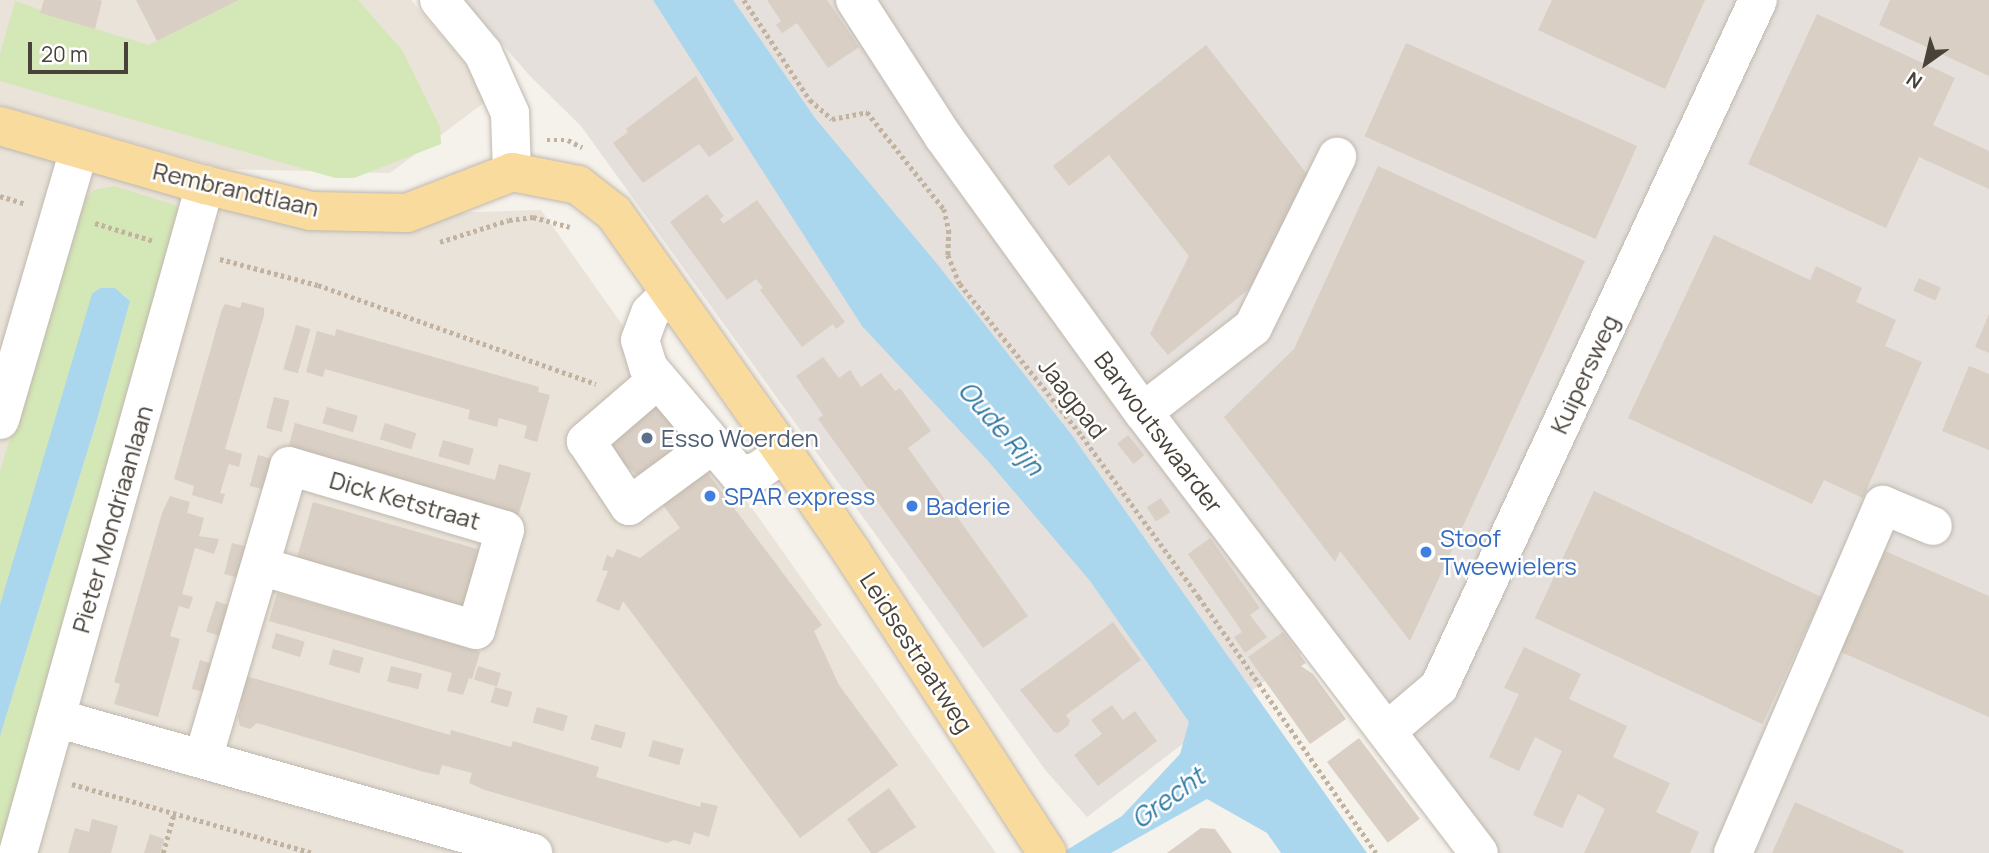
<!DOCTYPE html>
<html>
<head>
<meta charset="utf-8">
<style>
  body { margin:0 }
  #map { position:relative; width:1989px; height:853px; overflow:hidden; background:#f5f1eb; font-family:Manrope,sans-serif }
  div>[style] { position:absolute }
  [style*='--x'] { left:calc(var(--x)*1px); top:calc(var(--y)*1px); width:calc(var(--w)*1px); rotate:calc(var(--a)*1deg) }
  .residential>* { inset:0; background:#e9e3d9 }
  .industrial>* { inset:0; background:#e5e0dc }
  .green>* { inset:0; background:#d4e7b6 }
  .water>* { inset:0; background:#abd7ee }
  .building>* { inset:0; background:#d9cfc4; transform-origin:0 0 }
  .path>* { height:4.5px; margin-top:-2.25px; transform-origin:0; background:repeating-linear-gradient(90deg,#c1b39f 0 3.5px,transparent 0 7px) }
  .roads { filter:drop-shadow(0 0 2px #c0b8ae) drop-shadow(0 0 2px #c0b8ae) }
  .minor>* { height:38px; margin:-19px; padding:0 19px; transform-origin:19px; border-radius:19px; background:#fff }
  .major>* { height:38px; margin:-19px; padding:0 19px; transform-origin:19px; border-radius:19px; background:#fadb9e }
  .dots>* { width:19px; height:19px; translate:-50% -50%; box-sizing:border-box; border:4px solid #fff; border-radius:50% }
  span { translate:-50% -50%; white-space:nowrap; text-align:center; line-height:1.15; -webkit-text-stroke:5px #fff; paint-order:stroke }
  .street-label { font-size:24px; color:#494239 }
  .service-label { font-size:24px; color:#4e5e75 }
  .left { translate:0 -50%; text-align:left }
  .shop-label { font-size:24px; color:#366cbe }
  .water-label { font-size:26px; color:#3179a2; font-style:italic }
  .north { position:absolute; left:1891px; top:28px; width:70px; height:70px; -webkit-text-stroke:5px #fff; paint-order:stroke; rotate:214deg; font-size:19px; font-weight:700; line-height:28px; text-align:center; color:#494239 }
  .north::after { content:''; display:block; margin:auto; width:24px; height:32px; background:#494239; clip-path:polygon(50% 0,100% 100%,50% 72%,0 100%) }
  .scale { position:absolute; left:28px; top:42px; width:100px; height:32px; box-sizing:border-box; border:4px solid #494239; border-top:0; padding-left:9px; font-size:21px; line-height:24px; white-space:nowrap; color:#494239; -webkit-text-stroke:5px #fff; paint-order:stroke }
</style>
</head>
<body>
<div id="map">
  <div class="residential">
    <div style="clip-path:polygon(0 0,411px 0,493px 96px,390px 173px,226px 169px,0 105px)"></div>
    <div style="clip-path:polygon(0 145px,267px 219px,541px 210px,996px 853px,0 853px)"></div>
  </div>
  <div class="industrial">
    <div style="clip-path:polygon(464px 0,1989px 0,1989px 853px,1495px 853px,1329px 632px,1087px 817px,1046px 771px,581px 126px,530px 76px)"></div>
  </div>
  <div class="green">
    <div style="clip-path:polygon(239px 0,358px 0,402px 50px,440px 127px,441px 144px,354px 178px,335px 178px,0 81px,0 54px,15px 1px,41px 10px,41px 13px,149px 45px)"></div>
    <div style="clip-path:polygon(114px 186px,175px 205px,182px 214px,0 853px,0 736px,96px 423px,130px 301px,123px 293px,0 605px,0 471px,83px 200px,94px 190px)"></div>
  </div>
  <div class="water">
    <div style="clip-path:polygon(653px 0,733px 0,815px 118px,938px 265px,1071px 434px,1367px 853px,1281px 853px,1267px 833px,1207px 799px,1111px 853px,1062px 853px,1122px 816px,1180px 754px,1189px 722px,1090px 581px,989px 462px,862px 326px)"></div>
    <div style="clip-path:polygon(100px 288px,115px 288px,130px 301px,96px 423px,0 736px,0 605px,92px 294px)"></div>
  </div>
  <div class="building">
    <div style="clip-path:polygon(44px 0,99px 0,102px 1px,95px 29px,40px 13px)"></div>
    <div style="clip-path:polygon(136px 0,239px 0,157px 41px)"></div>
    <div style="clip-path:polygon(767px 0,827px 0,859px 47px,828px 68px,797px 23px,782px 33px,776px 25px,781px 21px)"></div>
    <div style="clip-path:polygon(1552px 0,1705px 0,1665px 89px,1538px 30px)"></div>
    <div style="clip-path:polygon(1890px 0,1989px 0,1989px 76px,1879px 25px)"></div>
    <div style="clip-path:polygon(1817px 14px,1955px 78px,1933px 125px,1989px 151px,1989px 189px,1919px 157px,1886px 228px,1748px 164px)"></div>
    <div style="left:1406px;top:43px;width:253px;height:102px;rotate:24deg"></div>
    <div style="clip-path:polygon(1206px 45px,1311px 179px,1250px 288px,1168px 355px,1150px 334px,1189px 256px,1109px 155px,1069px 186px,1053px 166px)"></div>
    <div style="clip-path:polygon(696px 76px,734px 140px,709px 157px,699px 144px,643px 183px,613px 143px,628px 132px,626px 129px)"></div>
    <div style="clip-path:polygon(1378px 166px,1585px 261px,1410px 641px,1340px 551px,1335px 562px,1224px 417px,1294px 349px)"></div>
    <div style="clip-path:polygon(707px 194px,724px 216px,720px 219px,723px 224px,757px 200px,845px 322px,836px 329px,833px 324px,802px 347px,760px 290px,763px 288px,756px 279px,727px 300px,670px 222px)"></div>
    <div style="clip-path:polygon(1714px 235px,1810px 280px,1816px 266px,1862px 288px,1856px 302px,1896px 320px,1885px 346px,1922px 362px,1863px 498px,1824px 480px,1812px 504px,1628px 418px)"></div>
    <div style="left:1919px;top:278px;width:24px;height:14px;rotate:24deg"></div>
    <div style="clip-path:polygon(242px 302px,264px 308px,264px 315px,225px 449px,242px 454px,239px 467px,229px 464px,220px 493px,225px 494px,222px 504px,192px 495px,194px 486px,174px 479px,222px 309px,225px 304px,240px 308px)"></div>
    <div style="clip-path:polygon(1989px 314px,1989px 353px,1975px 347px)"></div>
    <div style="left:296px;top:325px;width:15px;height:46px;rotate:16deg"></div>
    <div style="clip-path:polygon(336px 329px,539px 387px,538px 392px,550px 395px,537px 442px,524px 438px,527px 426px,499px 418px,497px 427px,468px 419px,470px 410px,325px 369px,323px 377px,306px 372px,317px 331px,335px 336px)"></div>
    <div style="clip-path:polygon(823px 357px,839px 378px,850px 370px,861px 387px,881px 373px,895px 391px,900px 388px,931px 431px,908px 448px,1028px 616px,983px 648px,818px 419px,823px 415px,796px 376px)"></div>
    <div style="clip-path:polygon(1969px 366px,1989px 374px,1989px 450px,1942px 431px)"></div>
    <div style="left:274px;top:397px;width:16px;height:32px;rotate:14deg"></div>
    <div style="clip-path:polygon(650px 398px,691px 428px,682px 439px,822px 625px,814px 631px,839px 685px,898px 765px,800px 838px,623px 601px,619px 611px,596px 601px,608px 571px,602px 570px,607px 555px,613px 558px,617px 549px,640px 558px,680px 528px,646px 482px,607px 451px)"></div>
    <div style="left:327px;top:407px;width:32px;height:17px;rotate:16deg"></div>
    <div style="clip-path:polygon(295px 423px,495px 480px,499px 464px,531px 473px,518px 516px,287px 452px)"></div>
    <div style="left:385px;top:423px;width:33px;height:17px;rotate:18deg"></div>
    <div style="left:1128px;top:435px;width:26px;height:14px;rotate:51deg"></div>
    <div style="left:443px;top:440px;width:32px;height:17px;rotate:16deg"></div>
    <div style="left:258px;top:455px;width:16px;height:32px;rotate:15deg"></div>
    <div style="left:1594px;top:491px;width:251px;height:140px;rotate:25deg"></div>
    <div style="clip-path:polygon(170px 496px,190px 502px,187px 513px,204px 518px,199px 536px,219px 539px,214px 554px,195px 548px,182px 594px,193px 597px,189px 609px,179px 606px,170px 636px,180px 639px,158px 717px,114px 704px,120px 684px,114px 682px,162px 513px)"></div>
    <div style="left:1161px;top:498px;width:17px;height:17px;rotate:57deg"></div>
    <div style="left:313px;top:502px;width:180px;height:60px;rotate:16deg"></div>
    <div style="clip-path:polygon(1210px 538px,1260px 608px,1250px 615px,1267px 637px,1245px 653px,1234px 637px,1242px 632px,1237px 624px,1188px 554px)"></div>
    <div style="left:232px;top:543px;width:16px;height:32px;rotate:14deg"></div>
    <div style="clip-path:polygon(1878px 548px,1989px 596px,1989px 717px,1834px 649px)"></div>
    <div style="clip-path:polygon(277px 593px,480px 652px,472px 679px,469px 678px,463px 695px,447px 691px,452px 673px,269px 621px)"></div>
    <div style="left:216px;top:601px;width:16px;height:32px;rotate:18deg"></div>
    <div style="clip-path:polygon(1113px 622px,1141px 660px,1066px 715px,1070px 721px,1068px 726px,1058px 733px,1054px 732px,1020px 690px)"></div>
    <div style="clip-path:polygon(1283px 632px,1306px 663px,1301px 666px,1313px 674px,1346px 719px,1310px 744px,1248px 657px)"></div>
    <div style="left:276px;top:633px;width:30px;height:16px;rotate:17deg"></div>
    <div style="clip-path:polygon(1524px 647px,1581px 674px,1569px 699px,1627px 726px,1613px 757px,1670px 783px,1656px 812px,1699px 832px,1690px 853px,1584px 853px,1605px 809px,1578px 794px,1562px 828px,1533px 815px,1562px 751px,1535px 737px,1519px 771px,1489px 757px,1519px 694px,1504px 688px)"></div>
    <div style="left:333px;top:649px;width:32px;height:16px;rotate:16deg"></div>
    <div style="left:200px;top:660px;width:15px;height:30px;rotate:16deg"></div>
    <div style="left:391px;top:666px;width:32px;height:16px;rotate:14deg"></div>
    <div style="left:478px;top:666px;width:24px;height:14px;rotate:17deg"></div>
    <div style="clip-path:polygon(239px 674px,450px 735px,451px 730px,511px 747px,513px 741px,599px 767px,596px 777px,700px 807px,701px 802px,718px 806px,709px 837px,694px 832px,690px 845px,674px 840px,667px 843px,485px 790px,469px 783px,472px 773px,442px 765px,439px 775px,424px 772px,257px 723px,250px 729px,240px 726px,238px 717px,242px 702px,232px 700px)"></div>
    <div style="left:495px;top:687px;width:18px;height:16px;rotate:16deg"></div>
    <div style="clip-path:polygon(1112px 705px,1123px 720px,1135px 711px,1157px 741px,1098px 786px,1074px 755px,1102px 734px,1091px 720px)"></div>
    <div style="left:537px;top:707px;width:32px;height:16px;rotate:16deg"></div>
    <div style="left:595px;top:724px;width:32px;height:16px;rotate:16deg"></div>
    <div style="left:1359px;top:738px;width:101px;height:40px;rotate:53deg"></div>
    <div style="left:653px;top:740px;width:32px;height:17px;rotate:16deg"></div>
    <div style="clip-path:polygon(889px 788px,916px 827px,877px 853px,871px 853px,847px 819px)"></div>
    <div style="clip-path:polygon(1795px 802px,1904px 851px,1903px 853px,1772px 853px)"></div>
    <div style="clip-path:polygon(92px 819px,118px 826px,111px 853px,68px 853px,75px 828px,89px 832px)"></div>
    <div style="clip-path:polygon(1201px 828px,1215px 829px,1232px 853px,1167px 853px)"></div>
    <div style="clip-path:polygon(150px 834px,164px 839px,160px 853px,144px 853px)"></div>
  </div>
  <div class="path">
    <div style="--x:744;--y:0;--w:120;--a:56.6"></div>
    <div style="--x:810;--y:100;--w:29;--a:41"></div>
    <div style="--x:832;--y:119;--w:36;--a:-11"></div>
    <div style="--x:867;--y:112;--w:124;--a:51.6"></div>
    <div style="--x:944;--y:209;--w:22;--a:77"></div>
    <div style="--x:949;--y:230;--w:25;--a:92"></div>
    <div style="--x:948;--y:255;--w:31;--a:68"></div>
    <div style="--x:960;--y:284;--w:195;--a:51.2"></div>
    <div style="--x:1082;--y:436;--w:199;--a:54"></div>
    <div style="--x:1199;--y:597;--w:311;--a:55.3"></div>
    <div style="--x:547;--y:140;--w:21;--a:0"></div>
    <div style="--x:568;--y:140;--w:16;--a:27"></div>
    <div style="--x:0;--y:196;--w:27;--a:17"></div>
    <div style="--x:95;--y:223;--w:62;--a:17"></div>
    <div style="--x:440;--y:242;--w:72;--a:-17.7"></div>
    <div style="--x:509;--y:220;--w:24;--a:-7"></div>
    <div style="--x:533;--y:217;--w:38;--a:15"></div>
    <div style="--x:220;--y:259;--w:101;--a:14.9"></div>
    <div style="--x:318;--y:285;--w:295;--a:19.6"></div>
    <div style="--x:72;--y:784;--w:251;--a:16"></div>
    <div style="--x:163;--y:853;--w:41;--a:-74.6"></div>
  </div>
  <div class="roads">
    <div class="minor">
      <div style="--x:439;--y:0;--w:69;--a:50.3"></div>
      <div style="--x:483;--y:53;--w:66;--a:65.8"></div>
      <div style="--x:510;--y:113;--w:59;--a:88.1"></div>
      <div style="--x:855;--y:0;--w:162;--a:57.1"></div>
      <div style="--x:943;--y:136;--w:341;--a:54.1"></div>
      <div style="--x:1143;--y:412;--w:554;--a:52.7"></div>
      <div style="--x:670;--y:293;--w:28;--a:135"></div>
      <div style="--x:650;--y:313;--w:29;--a:110"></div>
      <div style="--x:640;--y:340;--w:28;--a:73"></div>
      <div style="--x:648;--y:367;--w:143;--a:49.8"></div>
      <div style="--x:740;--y:476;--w:19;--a:-16"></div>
      <div style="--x:758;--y:471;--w:32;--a:-35"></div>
      <div style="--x:657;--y:380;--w:94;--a:139.3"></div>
      <div style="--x:586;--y:441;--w:78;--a:56.5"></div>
      <div style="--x:629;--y:506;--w:103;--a:-36.3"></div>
      <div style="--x:1143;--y:412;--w:139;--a:-37.7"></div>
      <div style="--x:1253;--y:327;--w:190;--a:-63.7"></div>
      <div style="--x:0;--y:420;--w:281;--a:-73.7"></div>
      <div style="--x:56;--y:718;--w:496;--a:15.8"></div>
      <div style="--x:1387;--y:731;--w:68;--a:-40.2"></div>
      <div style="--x:1439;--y:687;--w:757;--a:-65.09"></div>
      <div style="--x:203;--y:759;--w:305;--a:-73.6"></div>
      <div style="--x:289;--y:466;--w:225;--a:16.5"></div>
      <div style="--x:505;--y:530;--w:104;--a:106.2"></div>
      <div style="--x:476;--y:630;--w:225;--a:-163.5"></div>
      <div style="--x:18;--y:853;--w:694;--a:-74.36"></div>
      <div style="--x:1733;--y:853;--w:379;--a:-66.7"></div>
      <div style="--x:1883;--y:505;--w:54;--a:22.8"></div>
    </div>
    <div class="major">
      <div style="--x:0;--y:126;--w:213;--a:16.1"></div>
      <div style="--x:205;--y:185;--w:109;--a:13.8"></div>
      <div style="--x:311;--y:211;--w:96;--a:1.2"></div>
      <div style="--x:407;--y:213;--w:113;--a:-21.3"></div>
      <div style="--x:512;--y:172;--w:67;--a:11.1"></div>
      <div style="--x:578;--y:185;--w:46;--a:37.9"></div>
      <div style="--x:614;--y:213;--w:294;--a:54.7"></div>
      <div style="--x:784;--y:453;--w:119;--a:55.6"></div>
      <div style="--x:851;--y:551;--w:360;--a:57"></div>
    </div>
  </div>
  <div class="dots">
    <div style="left:647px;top:438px;background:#5c6f8a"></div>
    <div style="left:710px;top:496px;background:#3f7fe0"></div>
    <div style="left:912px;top:506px;background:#3f7fe0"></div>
    <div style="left:1426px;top:552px;background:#3f7fe0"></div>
  </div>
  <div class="street-label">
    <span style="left:236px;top:189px;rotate:13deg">Rembrandtlaan</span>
    <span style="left:1584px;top:374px;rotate:-65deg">Kuipersweg</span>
    <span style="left:1073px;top:398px;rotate:52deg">Jaagpad</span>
    <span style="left:1159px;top:432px;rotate:53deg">Barwoutswaarder</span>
    <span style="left:405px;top:500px;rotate:16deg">Dick Ketstraat</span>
    <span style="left:112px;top:519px;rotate:-74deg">Pieter Mondriaanlaan</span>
    <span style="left:917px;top:652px;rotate:57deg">Leidsestraatweg</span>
  </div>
  <div class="service-label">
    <span class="left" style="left:661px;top:438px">Esso Woerden</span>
  </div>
  <div class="shop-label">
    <span class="left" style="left:724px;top:496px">SPAR express</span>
    <span class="left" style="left:926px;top:506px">Baderie</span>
    <span class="left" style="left:1440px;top:552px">Stoof<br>Tweewielers</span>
  </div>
  <div class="water-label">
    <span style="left:1001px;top:428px;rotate:49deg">Oude Rijn</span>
    <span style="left:1168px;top:798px;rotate:-36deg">Grecht</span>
  </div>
  <div class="north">N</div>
  <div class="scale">20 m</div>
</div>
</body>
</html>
